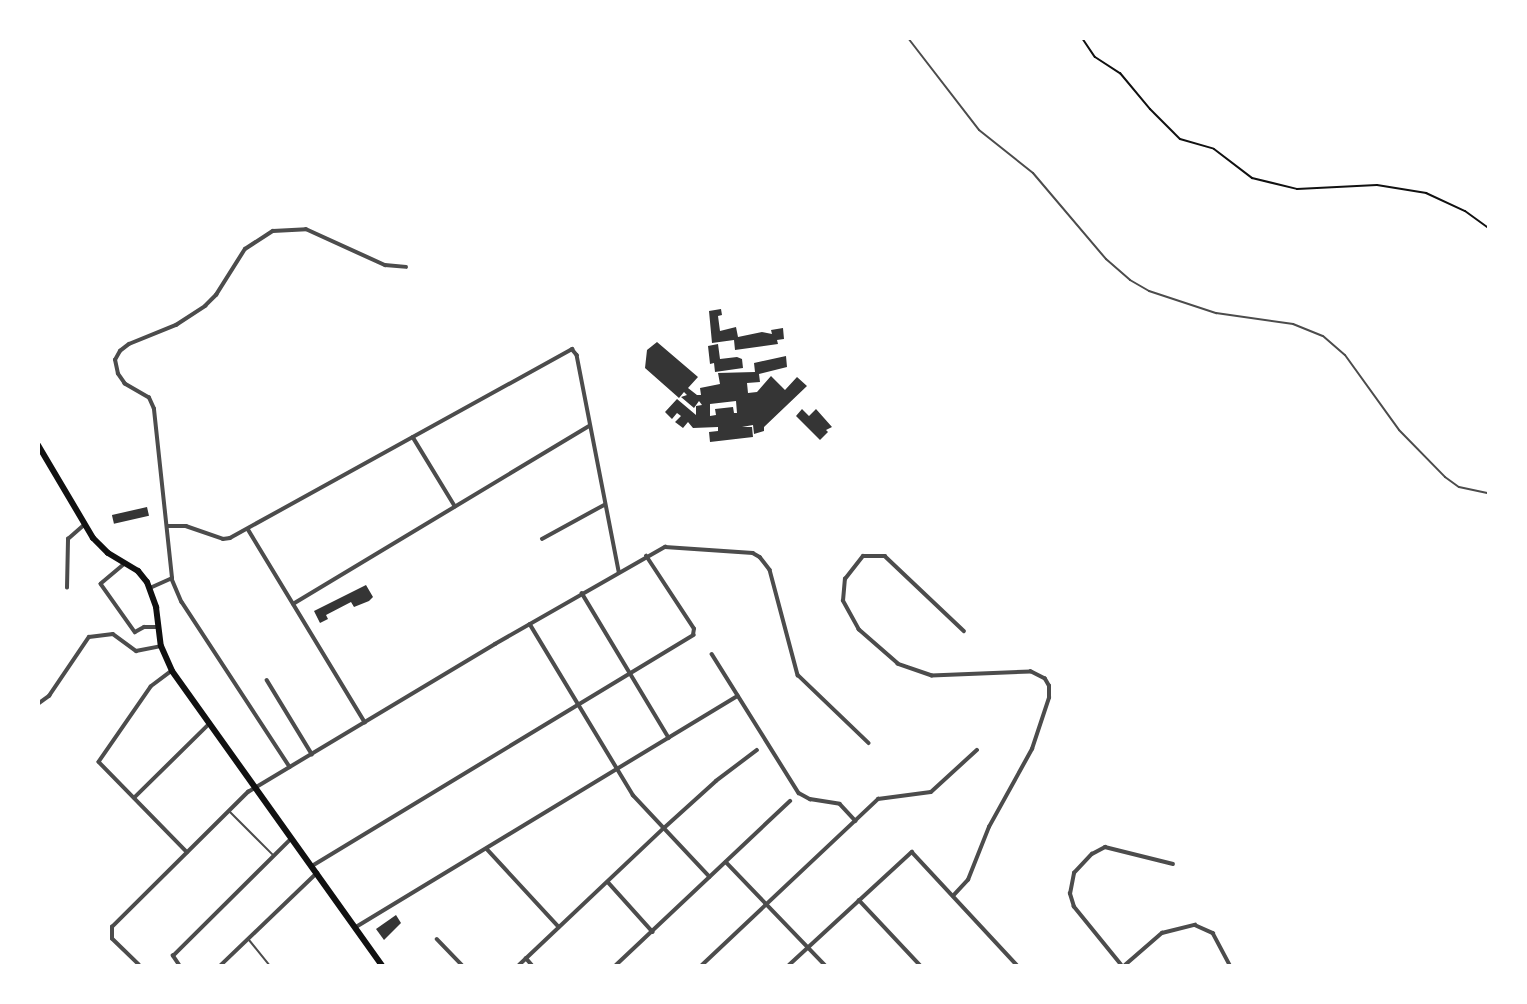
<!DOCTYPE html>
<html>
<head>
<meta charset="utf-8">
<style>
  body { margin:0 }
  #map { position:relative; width:1527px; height:1004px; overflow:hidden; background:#fff; font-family:"Varela Round",sans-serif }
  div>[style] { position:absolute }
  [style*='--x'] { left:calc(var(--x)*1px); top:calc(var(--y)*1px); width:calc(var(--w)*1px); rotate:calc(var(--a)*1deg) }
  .building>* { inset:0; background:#353535; transform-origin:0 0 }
  .path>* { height:2px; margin:-1px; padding:0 1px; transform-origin:1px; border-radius:1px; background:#111 }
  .service>* { height:2px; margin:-1px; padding:0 1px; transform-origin:1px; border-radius:1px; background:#4c4c4c }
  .minor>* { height:3.5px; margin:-1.75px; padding:0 1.75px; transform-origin:1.75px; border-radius:1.75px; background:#4c4c4c }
  .primary>* { height:6px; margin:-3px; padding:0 3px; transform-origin:3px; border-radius:3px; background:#111 }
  span { translate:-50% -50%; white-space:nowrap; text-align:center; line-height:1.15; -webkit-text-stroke:5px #fff; paint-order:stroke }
  .frame { position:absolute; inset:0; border:40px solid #fff; pointer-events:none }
</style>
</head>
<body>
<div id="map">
  <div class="building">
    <div style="clip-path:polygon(721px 309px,722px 315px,718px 316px,720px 331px,736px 327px,738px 337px,762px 332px,772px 334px,771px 330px,783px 328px,784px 339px,777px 340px,778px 344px,735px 350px,734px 340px,712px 343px,709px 311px)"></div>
    <div style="clip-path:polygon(evenodd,657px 342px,698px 377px,688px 388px,697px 395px,701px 395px,700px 388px,720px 384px,718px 373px,755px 372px,754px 363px,786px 356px,787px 367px,759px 374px,760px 382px,747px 383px,748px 393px,757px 392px,771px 376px,785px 390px,797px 377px,807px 386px,764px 427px,764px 431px,754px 434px,753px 425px,742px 427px,752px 427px,753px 437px,710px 442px,709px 432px,718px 431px,718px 427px,693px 428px,688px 422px,683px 428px,675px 422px,681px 416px,677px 413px,672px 419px,665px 412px,677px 399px,696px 415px,696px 406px,702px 405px,699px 401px,694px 408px,681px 397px,687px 395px,684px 392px,679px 398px,645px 368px,647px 350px,657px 342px,736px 401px,737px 413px,734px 413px,733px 407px,715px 409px,716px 415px,710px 416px,710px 404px,736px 401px)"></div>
    <div style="clip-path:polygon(718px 344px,720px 359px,737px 357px,742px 359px,743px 368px,715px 372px,714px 363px,710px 364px,708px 346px)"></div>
    <div style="clip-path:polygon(802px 409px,809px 416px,816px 409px,832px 427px,826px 430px,828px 432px,820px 440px,796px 416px)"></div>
    <div style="left:147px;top:507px;width:9px;height:36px;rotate:77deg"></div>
    <div style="clip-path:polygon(366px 585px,373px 597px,369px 601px,354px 607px,351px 602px,326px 615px,328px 619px,320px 623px,314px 611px)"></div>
    <div style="clip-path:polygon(396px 915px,401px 923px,384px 940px,376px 929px)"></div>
  </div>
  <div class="path">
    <div style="--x:1082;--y:38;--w:23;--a:56"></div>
    <div style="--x:1095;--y:57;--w:30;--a:33"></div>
    <div style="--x:1120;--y:73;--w:47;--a:50.2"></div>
    <div style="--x:1150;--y:109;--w:42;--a:45"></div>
    <div style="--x:1180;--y:139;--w:35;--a:16"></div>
    <div style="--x:1214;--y:149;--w:48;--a:37.3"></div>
    <div style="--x:1252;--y:178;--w:46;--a:13.7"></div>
    <div style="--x:1297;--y:189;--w:80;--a:-2.9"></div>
    <div style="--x:1377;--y:185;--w:50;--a:9.3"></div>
    <div style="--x:1426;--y:193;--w:43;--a:24.8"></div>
    <div style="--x:1465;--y:211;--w:29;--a:36"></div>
  </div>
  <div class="service">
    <div style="--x:908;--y:38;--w:116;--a:52.3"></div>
    <div style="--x:979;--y:130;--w:69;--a:38.5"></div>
    <div style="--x:1033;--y:173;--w:113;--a:49.7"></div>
    <div style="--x:1106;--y:259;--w:32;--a:41"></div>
    <div style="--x:1130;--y:280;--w:22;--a:30"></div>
    <div style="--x:1149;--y:291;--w:71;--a:18.2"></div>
    <div style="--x:1216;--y:313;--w:78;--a:8.1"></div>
    <div style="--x:1293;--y:324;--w:32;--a:22"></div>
    <div style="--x:1323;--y:336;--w:29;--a:41"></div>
    <div style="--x:1345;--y:355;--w:92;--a:54.2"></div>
    <div style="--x:1399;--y:430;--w:66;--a:45.6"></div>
    <div style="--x:1445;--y:477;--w:17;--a:36"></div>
    <div style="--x:1459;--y:487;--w:30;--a:12"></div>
    <div style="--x:229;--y:811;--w:61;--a:45"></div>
    <div style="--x:38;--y:894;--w:1;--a:45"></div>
    <div style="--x:249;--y:940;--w:32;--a:51"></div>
  </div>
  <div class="minor">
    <div style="--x:413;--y:437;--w:81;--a:58.7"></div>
    <div style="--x:167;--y:526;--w:19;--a:0"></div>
    <div style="--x:186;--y:526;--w:39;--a:19"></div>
    <div style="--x:223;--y:539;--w:7;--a:-8"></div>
    <div style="--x:230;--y:538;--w:391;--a:-28.9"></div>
    <div style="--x:572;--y:349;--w:8;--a:50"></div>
    <div style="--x:577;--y:355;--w:221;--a:79"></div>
    <div style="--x:248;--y:529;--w:226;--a:58.8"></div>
    <div style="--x:542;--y:539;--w:71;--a:-28.7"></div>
    <div style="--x:125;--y:564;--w:31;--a:140"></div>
    <div style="--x:101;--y:584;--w:59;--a:54.7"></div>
    <div style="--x:135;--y:632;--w:10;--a:-29"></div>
    <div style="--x:144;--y:627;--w:13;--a:0"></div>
    <div style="--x:172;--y:579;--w:25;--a:67"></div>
    <div style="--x:182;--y:602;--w:197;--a:56.8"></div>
    <div style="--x:67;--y:588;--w:49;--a:-88.8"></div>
    <div style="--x:68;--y:539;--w:21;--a:-41"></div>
    <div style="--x:150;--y:588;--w:24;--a:-24"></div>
    <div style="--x:172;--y:578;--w:170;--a:-96.1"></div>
    <div style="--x:154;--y:409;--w:12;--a:-114"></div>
    <div style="--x:149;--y:398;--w:28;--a:-150"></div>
    <div style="--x:125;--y:384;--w:12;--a:-125"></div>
    <div style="--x:118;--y:374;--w:14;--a:-102"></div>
    <div style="--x:115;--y:360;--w:10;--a:-61"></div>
    <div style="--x:120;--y:351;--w:11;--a:-38"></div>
    <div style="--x:129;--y:344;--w:51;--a:-22"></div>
    <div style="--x:176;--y:325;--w:35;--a:-33"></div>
    <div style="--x:205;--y:306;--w:16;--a:-45"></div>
    <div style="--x:216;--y:295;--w:54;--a:-57.8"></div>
    <div style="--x:245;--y:249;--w:33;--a:-33"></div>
    <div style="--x:273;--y:231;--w:33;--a:-3"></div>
    <div style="--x:306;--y:229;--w:87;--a:24.5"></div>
    <div style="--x:385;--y:265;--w:21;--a:5"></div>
    <div style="--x:582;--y:593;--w:169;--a:59"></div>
    <div style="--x:293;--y:604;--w:345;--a:-31"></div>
    <div style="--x:530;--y:624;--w:200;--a:58.9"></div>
    <div style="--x:633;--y:795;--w:112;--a:46.8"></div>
    <div style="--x:712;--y:654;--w:164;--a:58"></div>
    <div style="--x:799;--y:793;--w:13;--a:29"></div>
    <div style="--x:810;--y:799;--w:30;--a:9"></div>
    <div style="--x:840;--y:804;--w:23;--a:47"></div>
    <div style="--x:172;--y:671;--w:26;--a:143"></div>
    <div style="--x:151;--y:687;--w:91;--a:124.7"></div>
    <div style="--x:99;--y:762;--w:126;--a:45.6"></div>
    <div style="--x:267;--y:680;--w:87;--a:58.7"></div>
    <div style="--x:38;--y:704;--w:14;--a:-36"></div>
    <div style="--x:49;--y:696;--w:71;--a:-55.9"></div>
    <div style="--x:89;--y:637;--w:24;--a:-7"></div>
    <div style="--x:113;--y:634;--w:29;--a:36"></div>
    <div style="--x:136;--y:651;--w:25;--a:-11"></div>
    <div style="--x:134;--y:798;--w:105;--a:-44.6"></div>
    <div style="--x:487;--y:849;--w:106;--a:47.3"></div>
    <div style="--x:726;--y:862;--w:143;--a:46.1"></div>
    <div style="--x:312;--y:866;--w:446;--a:-31.2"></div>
    <div style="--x:693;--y:635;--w:6;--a:-81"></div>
    <div style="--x:694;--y:629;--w:87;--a:-123.3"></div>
    <div style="--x:608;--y:882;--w:67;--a:48"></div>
    <div style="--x:953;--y:896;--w:22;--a:-47"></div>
    <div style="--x:968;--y:880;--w:57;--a:-68.4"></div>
    <div style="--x:989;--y:827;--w:89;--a:-61.1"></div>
    <div style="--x:1032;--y:749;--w:54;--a:-71.6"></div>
    <div style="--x:1049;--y:698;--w:12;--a:-90"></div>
    <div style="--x:1049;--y:686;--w:8;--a:-120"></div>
    <div style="--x:1045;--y:679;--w:16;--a:-153"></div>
    <div style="--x:1031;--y:672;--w:99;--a:177.7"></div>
    <div style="--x:932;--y:676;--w:36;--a:-161"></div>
    <div style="--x:898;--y:664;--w:52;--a:-138.9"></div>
    <div style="--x:859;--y:630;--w:33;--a:-119"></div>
    <div style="--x:843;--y:601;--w:22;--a:-85"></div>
    <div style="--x:845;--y:579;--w:29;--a:-52"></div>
    <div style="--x:863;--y:556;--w:22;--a:0"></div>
    <div style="--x:885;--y:556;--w:109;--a:43.5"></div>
    <div style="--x:859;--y:900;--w:89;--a:46.8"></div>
    <div style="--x:356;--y:927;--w:446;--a:-31.2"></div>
    <div style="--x:437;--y:939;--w:36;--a:46"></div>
    <div style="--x:526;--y:958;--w:9;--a:49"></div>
    <div style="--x:139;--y:965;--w:37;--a:-136"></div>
    <div style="--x:112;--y:939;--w:12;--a:-90"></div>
    <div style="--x:112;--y:927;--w:192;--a:-44.8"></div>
    <div style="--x:248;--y:792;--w:288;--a:-30.9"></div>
    <div style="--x:495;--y:644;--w:196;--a:-29.7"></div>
    <div style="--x:665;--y:547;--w:88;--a:3.9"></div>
    <div style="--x:753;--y:553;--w:8;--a:30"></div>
    <div style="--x:760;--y:557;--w:16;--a:52"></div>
    <div style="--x:770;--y:570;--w:109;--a:75.1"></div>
    <div style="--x:798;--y:675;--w:98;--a:43.8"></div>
    <div style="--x:179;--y:965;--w:11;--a:-124"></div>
    <div style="--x:173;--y:956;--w:166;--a:-44.8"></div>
    <div style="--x:221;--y:965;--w:133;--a:-43.8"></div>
    <div style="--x:519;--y:965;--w:199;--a:-43.4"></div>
    <div style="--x:664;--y:828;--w:70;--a:-42.1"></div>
    <div style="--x:716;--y:781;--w:51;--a:-37.1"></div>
    <div style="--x:616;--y:965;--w:239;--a:-43.3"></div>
    <div style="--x:702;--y:965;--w:242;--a:-43.3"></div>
    <div style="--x:878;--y:799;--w:53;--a:-7.5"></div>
    <div style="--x:931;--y:792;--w:62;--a:-42.4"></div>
    <div style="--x:789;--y:965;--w:167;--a:-42.6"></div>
    <div style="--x:912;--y:852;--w:154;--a:47.1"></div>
    <div style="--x:1121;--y:965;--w:75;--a:-129"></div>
    <div style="--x:1074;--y:907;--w:14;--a:-107"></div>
    <div style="--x:1070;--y:894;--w:21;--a:-79"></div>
    <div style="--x:1074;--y:873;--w:26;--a:-47"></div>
    <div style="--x:1092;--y:854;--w:15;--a:-28"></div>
    <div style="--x:1105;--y:847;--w:70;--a:14"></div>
    <div style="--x:1125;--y:965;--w:49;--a:-40.9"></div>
    <div style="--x:1162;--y:933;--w:34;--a:-14"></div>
    <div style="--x:1195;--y:925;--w:20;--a:24"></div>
    <div style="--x:1213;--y:933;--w:36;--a:62"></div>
  </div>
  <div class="primary">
    <div style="--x:38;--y:445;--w:108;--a:59.4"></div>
    <div style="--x:93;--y:538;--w:21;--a:45"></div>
    <div style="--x:108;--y:553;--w:35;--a:31"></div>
    <div style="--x:138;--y:571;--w:14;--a:51"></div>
    <div style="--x:147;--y:582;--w:27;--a:70"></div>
    <div style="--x:156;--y:607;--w:39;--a:83"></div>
    <div style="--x:161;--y:646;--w:27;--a:66"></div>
    <div style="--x:172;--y:671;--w:361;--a:54.5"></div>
  </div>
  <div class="frame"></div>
</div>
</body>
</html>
